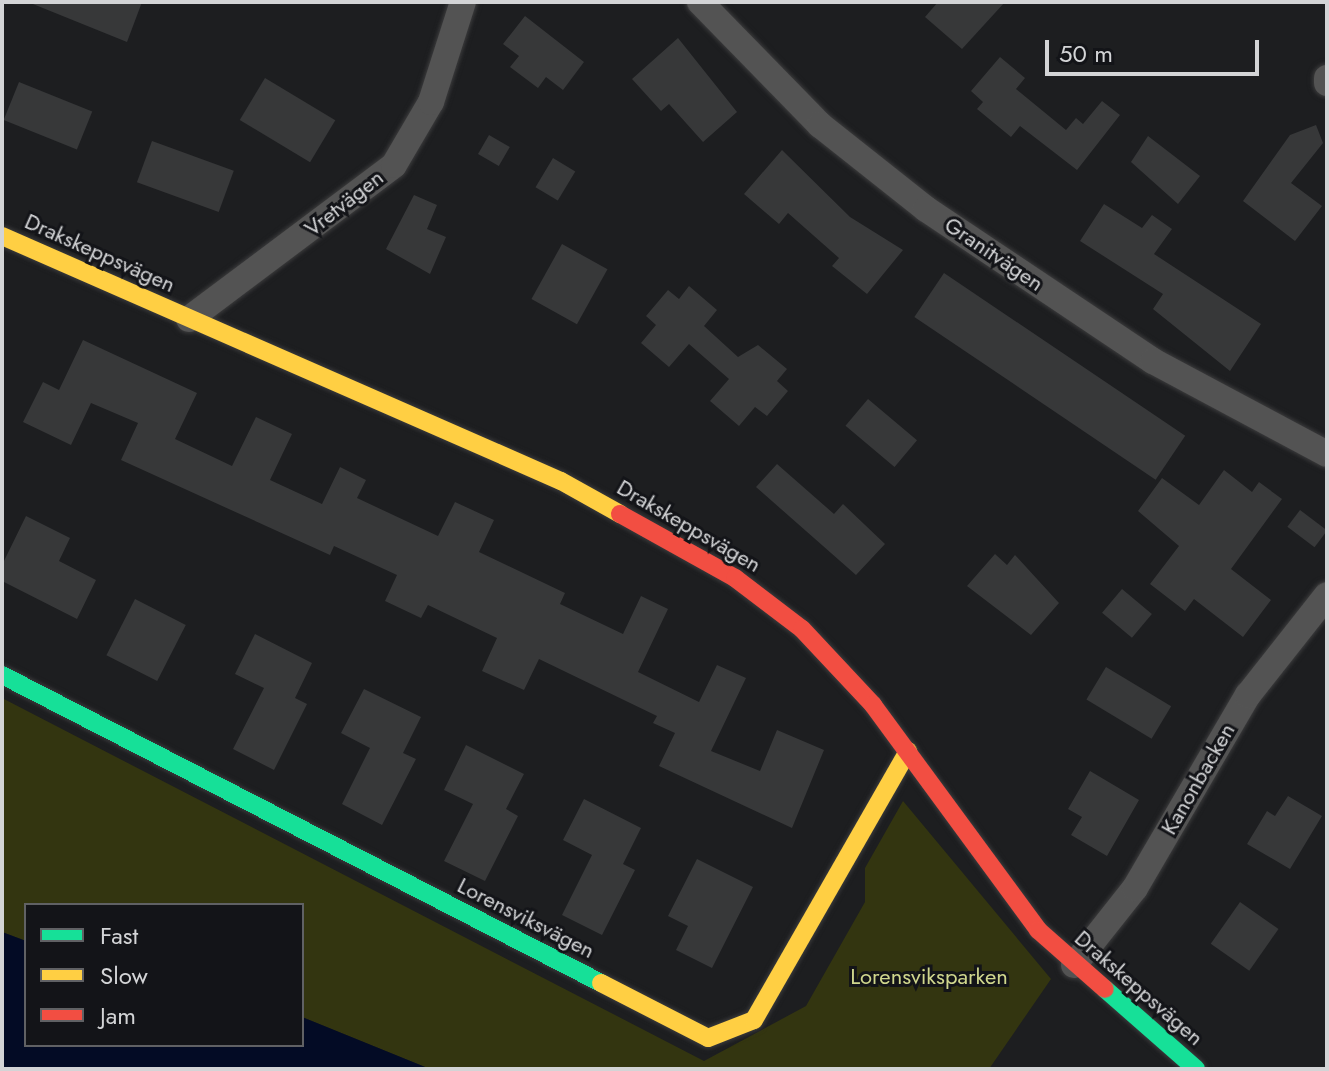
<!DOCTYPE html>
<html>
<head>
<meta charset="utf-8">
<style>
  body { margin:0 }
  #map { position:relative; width:1329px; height:1071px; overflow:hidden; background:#1d1e20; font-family:Jost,sans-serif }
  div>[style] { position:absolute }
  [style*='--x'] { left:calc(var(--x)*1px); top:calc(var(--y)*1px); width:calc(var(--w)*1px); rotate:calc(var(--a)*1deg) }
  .green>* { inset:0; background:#333510 }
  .water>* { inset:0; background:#030b25 }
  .building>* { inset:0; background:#373839; transform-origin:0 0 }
  .roads { filter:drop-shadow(0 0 2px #3b3b3c) drop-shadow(0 0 2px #3b3b3c) }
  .street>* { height:26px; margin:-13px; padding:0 13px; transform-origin:13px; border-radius:13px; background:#535353 }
  .fast>* { height:18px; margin:-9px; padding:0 9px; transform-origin:9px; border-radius:9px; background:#16e098 }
  .slow>* { height:18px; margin:-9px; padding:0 9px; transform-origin:9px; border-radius:9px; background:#ffcf43 }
  .jam>* { height:18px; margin:-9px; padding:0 9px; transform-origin:9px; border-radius:9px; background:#f24e42 }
  span { translate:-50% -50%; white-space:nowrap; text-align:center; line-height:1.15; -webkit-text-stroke:6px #131418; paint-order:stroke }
  .street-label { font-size:22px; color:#d3d4d6 }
  .park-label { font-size:22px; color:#d0d78d }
  .frame { position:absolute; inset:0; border:4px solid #d3d4d6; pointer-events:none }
  .legend { position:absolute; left:24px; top:903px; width:280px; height:144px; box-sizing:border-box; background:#131418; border:2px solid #606164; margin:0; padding:10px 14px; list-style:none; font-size:24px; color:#d3d4d6 }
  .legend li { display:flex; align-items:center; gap:16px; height:40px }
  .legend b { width:40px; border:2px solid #606164 }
  .scale { position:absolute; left:1045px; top:40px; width:214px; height:36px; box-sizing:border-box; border:4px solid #d3d4d6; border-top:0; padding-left:10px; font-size:24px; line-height:28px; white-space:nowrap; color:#d3d4d6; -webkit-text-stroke:6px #131418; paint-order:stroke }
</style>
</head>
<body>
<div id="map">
  <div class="green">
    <div style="clip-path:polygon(2px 698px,704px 1061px,806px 1006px,865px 902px,865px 868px,903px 801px,1051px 979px,989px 1069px,430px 1069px,302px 1017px,302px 905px,26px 905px,26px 941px,2px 932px)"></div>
  </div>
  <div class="water">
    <div style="clip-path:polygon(2px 932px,26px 941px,26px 1045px,302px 1045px,302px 1017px,430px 1069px,2px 1069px)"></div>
  </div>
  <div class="building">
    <div style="clip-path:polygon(28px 2px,142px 2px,127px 42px)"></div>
    <div style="clip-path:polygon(938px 2px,1005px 2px,962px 49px,925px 17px)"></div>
    <div style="clip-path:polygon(525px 16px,584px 62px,563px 90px,546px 77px,538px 88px,510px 67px,519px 56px,503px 44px)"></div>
    <div style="clip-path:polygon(678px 38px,737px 112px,703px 142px,669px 104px,661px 111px,632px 79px)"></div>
    <div style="clip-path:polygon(1000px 57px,1025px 78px,1016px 89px,1066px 130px,1076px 118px,1083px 124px,1102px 101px,1120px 115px,1077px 170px,1020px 126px,1011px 137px,977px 109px,983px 102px,971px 91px)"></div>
    <div style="left:265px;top:78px;width:82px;height:49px;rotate:31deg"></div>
    <div style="left:19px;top:82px;width:79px;height:41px;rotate:22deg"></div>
    <div style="clip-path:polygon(1316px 125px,1323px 143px,1291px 183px,1322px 206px,1295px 241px,1243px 201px,1290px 135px)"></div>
    <div style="left:489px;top:135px;width:24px;height:22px;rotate:30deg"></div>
    <div style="clip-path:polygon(1148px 136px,1200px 176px,1178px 204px,1131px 162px)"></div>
    <div style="left:152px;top:141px;width:87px;height:44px;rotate:20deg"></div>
    <div style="clip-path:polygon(782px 150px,850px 217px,903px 250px,867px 294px,832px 266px,839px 258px,788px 213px,779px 224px,744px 194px)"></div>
    <div style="left:553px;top:158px;width:26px;height:34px;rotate:31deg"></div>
    <div style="clip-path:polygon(414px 195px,437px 205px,427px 229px,446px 237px,430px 274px,386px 249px)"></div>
    <div style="clip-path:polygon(1104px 204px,1142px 228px,1152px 215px,1172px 229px,1154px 254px,1261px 324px,1230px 371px,1153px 309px,1163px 294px,1080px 241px)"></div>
    <div style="left:562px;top:244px;width:52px;height:63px;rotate:29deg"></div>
    <div style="left:944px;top:273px;width:291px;height:53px;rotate:34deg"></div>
    <div style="clip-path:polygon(689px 286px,717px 310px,704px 326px,738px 357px,758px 345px,787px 369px,777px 381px,788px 391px,767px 416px,755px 407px,739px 426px,710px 401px,729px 379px,689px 344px,669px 367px,641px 343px,656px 325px,646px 316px,668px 290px,679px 299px)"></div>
    <div style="clip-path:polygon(83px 340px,197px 393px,175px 439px,232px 466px,256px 417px,292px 434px,270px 480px,322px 504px,340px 467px,366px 480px,357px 498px,438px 536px,455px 502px,494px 520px,479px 552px,565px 593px,560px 604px,623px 634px,641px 596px,668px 609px,638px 672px,699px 702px,717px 665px,746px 678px,711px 751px,760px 771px,777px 730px,824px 750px,792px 828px,659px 766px,675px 733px,653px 723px,657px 716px,539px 659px,524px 690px,482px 671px,497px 638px,428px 605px,421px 618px,385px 601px,397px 575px,334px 546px,330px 555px,121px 460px,138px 423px,91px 403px,71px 445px,23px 422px,43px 382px,59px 390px)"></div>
    <div style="left:868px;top:399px;width:64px;height:35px;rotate:40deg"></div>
    <div style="clip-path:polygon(777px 464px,834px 514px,843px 504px,885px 544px,856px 575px,756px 487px)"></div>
    <div style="clip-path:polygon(1224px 470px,1252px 492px,1259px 482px,1282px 499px,1231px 569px,1271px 600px,1243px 637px,1194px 599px,1185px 611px,1150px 584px,1179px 546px,1138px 511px,1162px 478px,1199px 505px)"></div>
    <div style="left:1300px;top:510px;width:34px;height:21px;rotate:37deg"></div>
    <div style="clip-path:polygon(26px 516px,70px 538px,59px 561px,96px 580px,77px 619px,2px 581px,2px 565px)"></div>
    <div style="clip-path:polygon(995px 554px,1007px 565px,1015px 555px,1059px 603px,1031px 635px,967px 586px)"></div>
    <div style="left:1122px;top:589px;width:39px;height:31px;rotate:40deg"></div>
    <div style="left:135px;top:599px;width:57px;height:63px;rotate:27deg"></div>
    <div style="clip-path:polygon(255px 634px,312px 663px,295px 698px,307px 704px,274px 770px,233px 749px,264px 688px,235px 674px)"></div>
    <div style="left:1106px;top:667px;width:76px;height:38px;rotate:31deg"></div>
    <div style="clip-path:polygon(364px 689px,421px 717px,403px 753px,416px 759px,382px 825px,342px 804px,370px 748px,341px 733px)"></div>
    <div style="clip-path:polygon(466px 745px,524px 774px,506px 809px,518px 816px,485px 881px,444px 861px,473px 804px,444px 790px)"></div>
    <div style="clip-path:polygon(1090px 771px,1139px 800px,1107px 856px,1071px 835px,1082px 817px,1068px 809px)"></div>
    <div style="clip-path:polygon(1288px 796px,1322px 816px,1290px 869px,1247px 844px,1267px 811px,1275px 816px)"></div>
    <div style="clip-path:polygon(584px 799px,641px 828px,623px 864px,635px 870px,602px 935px,562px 915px,592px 855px,563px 840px)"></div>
    <div style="clip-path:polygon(697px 859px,753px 887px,712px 968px,676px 950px,688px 926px,668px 916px)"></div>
    <div style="left:1240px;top:902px;width:47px;height:51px;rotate:35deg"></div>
  </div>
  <div class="roads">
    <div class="street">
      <div style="--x:700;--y:2;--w:172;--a:45.7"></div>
      <div style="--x:820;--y:125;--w:135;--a:38.4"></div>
      <div style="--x:926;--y:209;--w:273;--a:33.8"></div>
      <div style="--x:1153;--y:361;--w:197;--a:28.1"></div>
      <div style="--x:1327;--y:78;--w:5;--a:90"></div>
      <div style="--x:189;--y:319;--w:256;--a:-36.9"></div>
      <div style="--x:394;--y:165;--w:73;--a:-59.6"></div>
      <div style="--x:431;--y:102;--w:105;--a:-72.3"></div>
      <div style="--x:1074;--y:965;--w:98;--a:-51.6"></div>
      <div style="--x:1135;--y:888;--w:224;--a:-59.7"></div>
      <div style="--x:1248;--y:695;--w:127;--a:-51.7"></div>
    </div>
    <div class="fast">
      <div style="--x:2;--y:675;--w:674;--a:27.21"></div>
      <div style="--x:1105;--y:989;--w:121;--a:41.3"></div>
    </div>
    <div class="slow">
      <div style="--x:2;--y:236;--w:610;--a:23.67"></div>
      <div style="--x:561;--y:481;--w:68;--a:29.2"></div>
      <div style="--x:601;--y:983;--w:120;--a:27.2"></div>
      <div style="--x:708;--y:1038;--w:49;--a:-21.4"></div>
      <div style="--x:754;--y:1020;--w:310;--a:-60.2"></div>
    </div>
    <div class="jam">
      <div style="--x:620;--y:514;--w:132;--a:29.1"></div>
      <div style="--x:735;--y:578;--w:84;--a:37.3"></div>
      <div style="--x:802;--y:629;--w:104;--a:46.9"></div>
      <div style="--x:873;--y:705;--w:279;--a:53.7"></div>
      <div style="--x:1038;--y:930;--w:89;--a:41.4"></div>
    </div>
  </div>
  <div class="street-label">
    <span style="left:344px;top:203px;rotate:-38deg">Vretvägen</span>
    <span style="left:100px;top:253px;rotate:24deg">Drakskeppsvägen</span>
    <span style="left:994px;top:254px;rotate:34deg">Granitvägen</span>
    <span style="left:689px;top:526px;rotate:30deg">Drakskeppsvägen</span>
    <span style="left:1198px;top:779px;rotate:-60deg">Kanonbacken</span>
    <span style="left:526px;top:918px;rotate:27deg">Lorensviksvägen</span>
    <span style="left:1139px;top:988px;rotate:41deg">Drakskeppsvägen</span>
  </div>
  <div class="park-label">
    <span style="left:929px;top:977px">Lorensviksparken</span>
  </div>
  <div class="frame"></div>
  <ul class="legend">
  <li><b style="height:10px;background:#16e098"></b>Fast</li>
  <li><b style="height:10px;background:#ffcf43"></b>Slow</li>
  <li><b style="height:10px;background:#f24e42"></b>Jam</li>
  </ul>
  <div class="scale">50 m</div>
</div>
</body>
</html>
